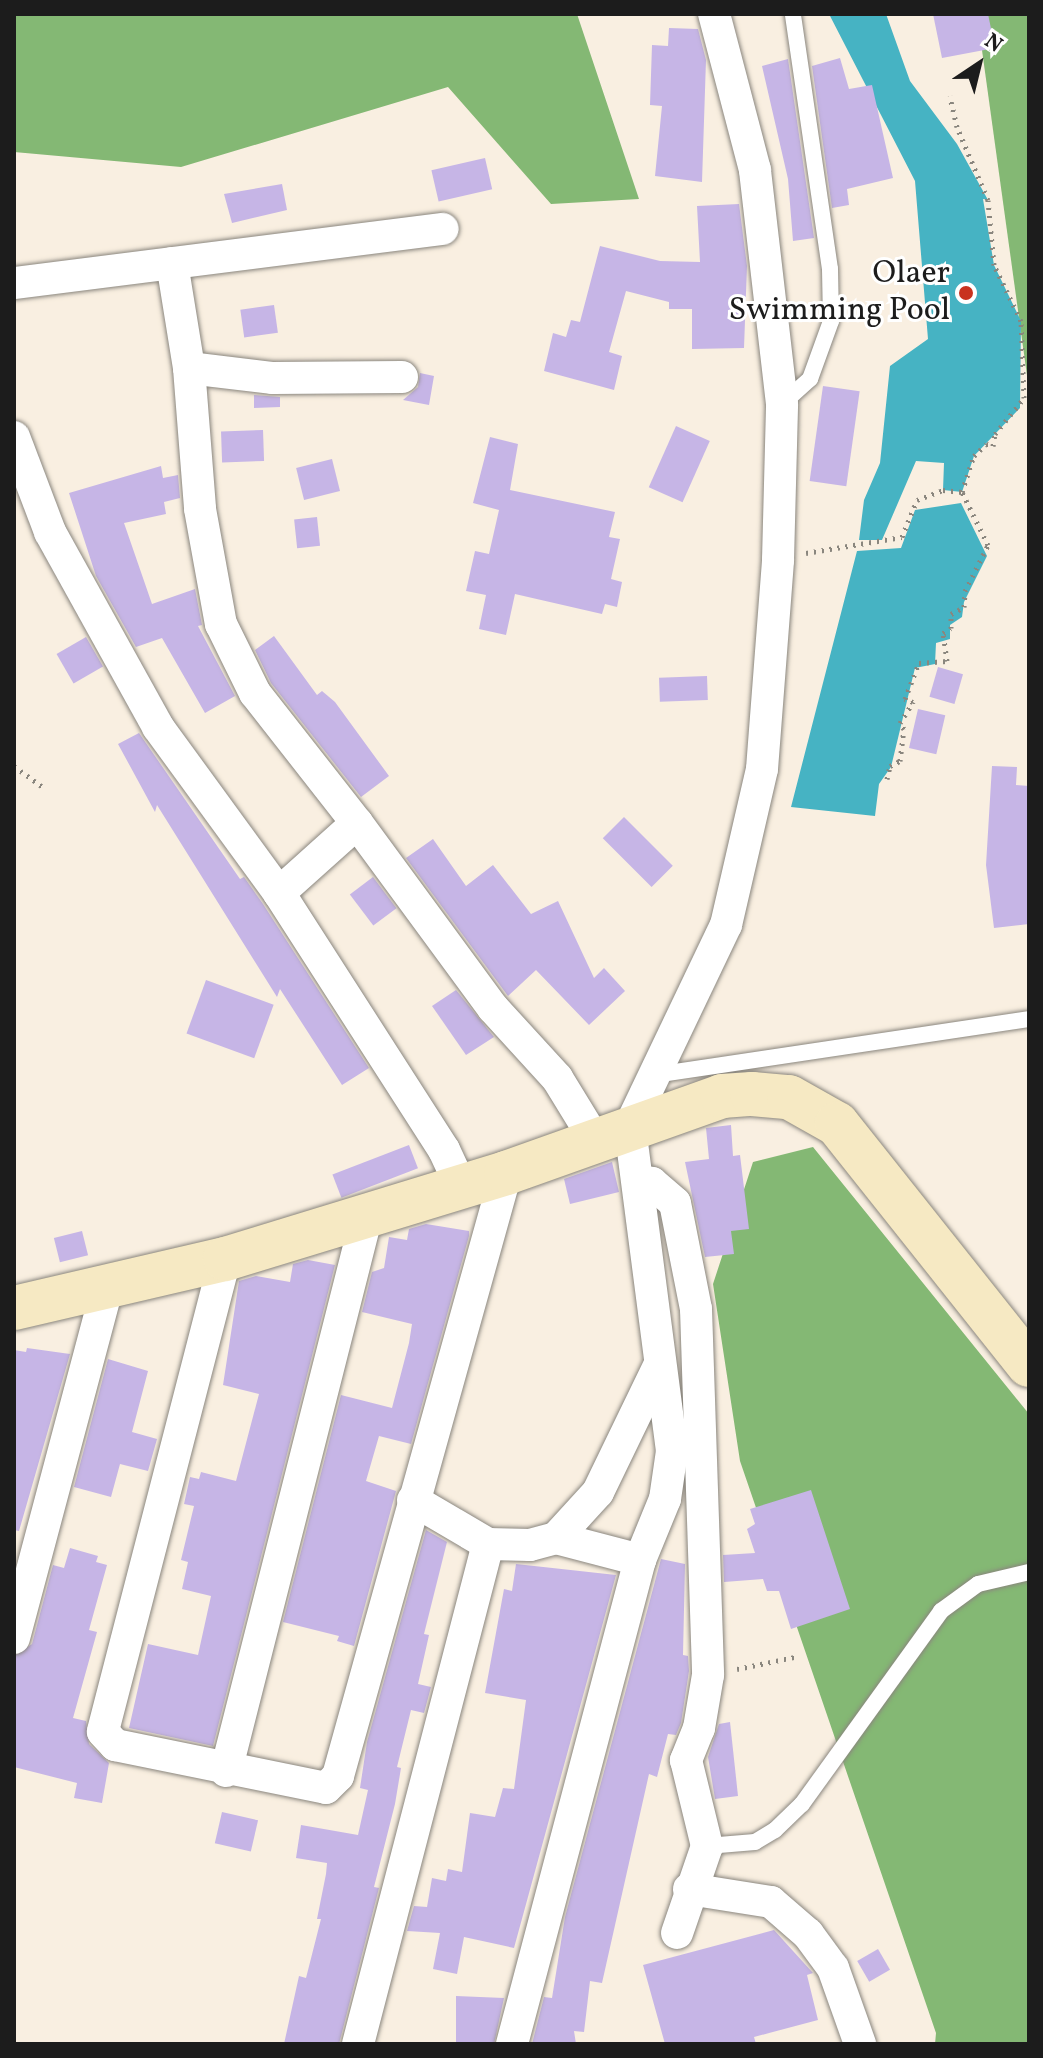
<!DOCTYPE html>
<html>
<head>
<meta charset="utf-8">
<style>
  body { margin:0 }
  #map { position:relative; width:1043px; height:2058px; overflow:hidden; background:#f9efe1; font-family:Vollkorn,serif }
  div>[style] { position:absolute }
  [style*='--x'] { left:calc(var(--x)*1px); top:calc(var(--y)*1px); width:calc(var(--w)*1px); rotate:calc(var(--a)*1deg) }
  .forest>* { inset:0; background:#84b874 }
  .water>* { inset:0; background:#46b3c3 }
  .building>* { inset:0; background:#c6b5e6; transform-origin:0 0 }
  .path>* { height:5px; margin-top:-2.5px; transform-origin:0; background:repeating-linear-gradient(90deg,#8a867e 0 2px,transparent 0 8px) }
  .roads { filter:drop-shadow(0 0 2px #8a867e) drop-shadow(0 0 2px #8a867e) }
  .lane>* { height:16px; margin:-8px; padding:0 8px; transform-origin:8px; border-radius:8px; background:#fff }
  .street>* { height:32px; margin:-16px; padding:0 16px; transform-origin:16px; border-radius:16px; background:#fff }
  .secondary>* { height:44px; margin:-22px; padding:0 22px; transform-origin:22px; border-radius:22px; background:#f6e9c3 }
  .dots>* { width:22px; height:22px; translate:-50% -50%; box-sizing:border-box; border:4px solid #fff; border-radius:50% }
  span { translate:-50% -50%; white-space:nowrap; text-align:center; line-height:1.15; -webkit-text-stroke:6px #fff; paint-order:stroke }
  .poi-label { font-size:32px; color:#1c1c1c }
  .right { translate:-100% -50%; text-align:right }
  .frame { position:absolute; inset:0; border:16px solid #1c1c1c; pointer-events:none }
  .north { position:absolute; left:939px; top:24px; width:80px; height:80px; -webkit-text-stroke:6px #fff; paint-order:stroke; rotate:35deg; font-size:22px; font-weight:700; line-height:32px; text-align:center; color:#1c1c1c }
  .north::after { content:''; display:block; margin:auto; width:28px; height:36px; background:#1c1c1c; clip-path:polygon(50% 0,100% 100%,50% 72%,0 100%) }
</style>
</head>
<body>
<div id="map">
  <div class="forest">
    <div style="clip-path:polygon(14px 14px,577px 14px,639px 199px,551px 204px,448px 87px,181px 167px,14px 152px)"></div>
    <div style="clip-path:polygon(977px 14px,1029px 14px,1029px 390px)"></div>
    <div style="clip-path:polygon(813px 1147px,1029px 1414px,1029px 2044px,935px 2044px,936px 2033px,740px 1461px,713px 1284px,753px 1162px)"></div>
  </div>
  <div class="water">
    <div style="clip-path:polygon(829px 14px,886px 14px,910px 81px,957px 144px,988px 200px,983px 199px,994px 265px,1021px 321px,1020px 408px,974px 456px,962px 492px,943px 490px,944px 463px,916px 461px,882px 540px,859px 540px,864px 500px,880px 463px,890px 366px,928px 339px,915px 181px)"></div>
    <div style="clip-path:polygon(961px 503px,987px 556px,964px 602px,962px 617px,950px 625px,950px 639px,936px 643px,935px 664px,915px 668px,891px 767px,879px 784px,875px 816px,791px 807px,857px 551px,901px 548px,915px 510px)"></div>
  </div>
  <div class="building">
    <div style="clip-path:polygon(933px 14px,988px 14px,995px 48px,942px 58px)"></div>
    <div style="clip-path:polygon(669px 28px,698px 29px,706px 60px,702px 182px,655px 176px,662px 106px,650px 105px,652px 45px,668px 46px)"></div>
    <div style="clip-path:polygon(840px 58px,849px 89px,872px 85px,893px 178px,847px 189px,849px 205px,832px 208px,812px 66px)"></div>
    <div style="clip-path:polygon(788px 59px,814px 238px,793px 241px,788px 179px,762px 66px)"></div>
    <div style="left:485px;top:158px;width:32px;height:55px;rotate:77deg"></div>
    <div style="clip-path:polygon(282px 184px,287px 210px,232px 223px,224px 194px)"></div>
    <div style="clip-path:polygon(739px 204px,747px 266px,744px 348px,692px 349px,692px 309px,669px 309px,669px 302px,626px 291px,609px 352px,622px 356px,614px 390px,544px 371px,553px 333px,566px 337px,571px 320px,580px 322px,600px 246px,660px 261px,700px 262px,697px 206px)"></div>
    <div style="left:274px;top:305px;width:28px;height:34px;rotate:82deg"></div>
    <div style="clip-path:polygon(420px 373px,434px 376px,429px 405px,403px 400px,418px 387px)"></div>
    <div style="left:823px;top:386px;width:37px;height:96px;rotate:8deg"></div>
    <div style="clip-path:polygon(254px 395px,280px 397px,280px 407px,254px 408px)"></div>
    <div style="left:676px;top:426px;width:37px;height:67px;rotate:24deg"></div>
    <div style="left:263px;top:430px;width:31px;height:42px;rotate:88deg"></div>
    <div style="clip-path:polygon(490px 437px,518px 444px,510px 490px,615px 512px,609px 537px,620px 539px,611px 579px,622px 582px,617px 607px,605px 604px,602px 614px,515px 594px,506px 635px,479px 629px,486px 595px,466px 591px,475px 551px,489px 554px,499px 510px,473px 503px)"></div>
    <div style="left:332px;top:459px;width:33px;height:37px;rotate:76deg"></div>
    <div style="clip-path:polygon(161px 466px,163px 478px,178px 475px,180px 498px,164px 502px,166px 514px,124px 523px,152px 604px,195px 589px,202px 625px,198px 626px,235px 696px,205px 713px,162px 638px,136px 647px,96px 576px,69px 493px)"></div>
    <div style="left:317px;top:517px;width:29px;height:23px;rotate:84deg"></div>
    <div style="clip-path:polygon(274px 636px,317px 695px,322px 691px,335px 702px,389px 776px,361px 797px,271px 683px,255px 650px)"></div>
    <div style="left:86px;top:637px;width:34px;height:34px;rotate:60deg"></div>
    <div style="left:938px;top:667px;width:26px;height:31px;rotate:16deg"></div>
    <div style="left:707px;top:676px;width:24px;height:48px;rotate:88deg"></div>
    <div style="left:918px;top:709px;width:28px;height:40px;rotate:13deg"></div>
    <div style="clip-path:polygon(139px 733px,240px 879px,244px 877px,263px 904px,369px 1068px,342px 1085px,280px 989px,277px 997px,157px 805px,155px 812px,118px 744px)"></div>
    <div style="clip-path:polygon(992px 766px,1017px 767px,1016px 785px,1029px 786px,1029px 924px,994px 928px,986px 865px)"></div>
    <div style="left:624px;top:817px;width:69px;height:30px;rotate:45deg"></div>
    <div style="clip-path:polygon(433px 839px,466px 886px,493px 865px,531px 914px,558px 901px,594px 978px,604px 968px,625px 991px,589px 1025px,536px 970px,508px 996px,406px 858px)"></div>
    <div style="left:373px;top:877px;width:39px;height:29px;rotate:53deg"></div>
    <div style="left:206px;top:980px;width:72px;height:57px;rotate:20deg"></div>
    <div style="clip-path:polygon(456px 990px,494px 1037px,466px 1055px,432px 1006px)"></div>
    <div style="clip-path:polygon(731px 1125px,733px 1156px,740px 1155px,749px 1229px,731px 1231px,734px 1254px,705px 1257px,685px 1162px,709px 1159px,706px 1128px)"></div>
    <div style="left:409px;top:1145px;width:25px;height:82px;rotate:69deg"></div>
    <div style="clip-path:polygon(612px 1162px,619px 1192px,570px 1204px,564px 1179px)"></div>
    <div style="clip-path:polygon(426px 1224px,469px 1231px,469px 1236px,411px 1444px,379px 1436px,366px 1481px,396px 1491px,354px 1646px,337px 1641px,339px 1636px,283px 1622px,341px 1395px,392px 1408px,409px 1343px,412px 1324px,362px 1312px,372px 1272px,384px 1268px,389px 1237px,407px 1240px,409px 1229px)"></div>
    <div style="left:82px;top:1231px;width:25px;height:29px;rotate:76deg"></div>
    <div style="clip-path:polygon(308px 1260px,335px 1265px,213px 1746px,129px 1728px,148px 1644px,198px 1655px,211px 1596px,182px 1589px,188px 1562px,181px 1560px,194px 1506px,184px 1504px,190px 1477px,199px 1479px,201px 1472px,236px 1481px,259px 1394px,223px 1385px,239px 1281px,256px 1276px,290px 1282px,293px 1264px)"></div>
    <div style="clip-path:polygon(27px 1348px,70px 1354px,19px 1531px,14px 1530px,14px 1350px,26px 1352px)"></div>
    <div style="clip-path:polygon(108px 1359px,148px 1371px,132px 1432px,157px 1439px,148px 1471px,120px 1464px,111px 1497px,74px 1487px)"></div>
    <div style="clip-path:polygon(811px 1490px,850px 1609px,791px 1629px,779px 1591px,767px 1591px,763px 1579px,724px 1582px,723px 1555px,755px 1553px,747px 1529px,755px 1524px,750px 1509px)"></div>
    <div style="clip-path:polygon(426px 1530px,447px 1542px,424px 1634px,429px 1635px,418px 1684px,431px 1687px,424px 1713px,411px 1710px,397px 1767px,401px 1768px,395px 1804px,374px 1887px,379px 1888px,339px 2044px,284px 2044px,299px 1976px,306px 1978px,321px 1919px,317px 1919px,326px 1874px,327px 1863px,296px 1858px,301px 1825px,358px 1835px,368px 1790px,360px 1788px,367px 1742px)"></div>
    <div style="clip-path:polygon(70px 1548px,98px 1556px,96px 1562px,107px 1565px,89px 1630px,97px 1632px,73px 1718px,86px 1721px,89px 1744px,109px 1763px,102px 1803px,74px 1798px,77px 1783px,14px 1767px,14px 1656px,32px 1644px,53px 1565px,64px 1568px)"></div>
    <div style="clip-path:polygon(661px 1559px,685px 1564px,683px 1655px,688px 1656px,689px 1671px,681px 1723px,676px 1735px,668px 1734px,657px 1777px,649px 1774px,602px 1983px,590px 1981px,584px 2032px,574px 2031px,576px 2044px,532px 2044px,544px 1997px,552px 1998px,565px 1917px)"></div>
    <div style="clip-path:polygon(516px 1564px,616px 1575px,514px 1948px,464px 1937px,457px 1974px,433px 1969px,440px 1933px,407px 1931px,414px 1906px,427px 1907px,432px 1878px,446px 1881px,448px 1869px,462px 1872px,470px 1813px,495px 1817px,503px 1788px,514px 1789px,526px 1700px,485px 1693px,504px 1589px,512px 1591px)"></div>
    <div style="clip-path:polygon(730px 1722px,738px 1796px,715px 1799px,708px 1757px,719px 1724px)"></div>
    <div style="left:222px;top:1812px;width:37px;height:32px;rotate:13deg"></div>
    <div style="clip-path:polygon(774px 1930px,813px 1973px,807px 1975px,818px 2020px,754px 2037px,756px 2044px,665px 2044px,643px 1965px)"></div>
    <div style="left:878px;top:1949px;width:24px;height:24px;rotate:60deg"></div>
    <div style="clip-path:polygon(456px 1996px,504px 1998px,494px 2044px,456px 2044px)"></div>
  </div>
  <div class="path">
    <div style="--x:806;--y:553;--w:97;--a:-9.5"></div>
    <div style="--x:902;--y:537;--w:40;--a:-68"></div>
    <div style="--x:917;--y:500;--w:28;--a:-21"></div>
    <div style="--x:943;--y:490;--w:19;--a:6"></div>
    <div style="--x:962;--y:492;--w:38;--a:-72"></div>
    <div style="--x:974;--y:456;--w:17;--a:-45"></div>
    <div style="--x:986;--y:444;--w:7;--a:16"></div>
    <div style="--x:993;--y:446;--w:12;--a:-81"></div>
    <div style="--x:995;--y:434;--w:46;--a:-51.1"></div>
    <div style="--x:1024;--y:398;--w:77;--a:-92.2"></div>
    <div style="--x:1021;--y:321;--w:62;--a:-115.7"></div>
    <div style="--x:994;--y:265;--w:65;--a:-95.3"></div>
    <div style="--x:988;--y:200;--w:79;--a:-113"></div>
    <div style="--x:957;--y:127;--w:32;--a:-103"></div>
    <div style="--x:14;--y:766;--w:36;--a:36"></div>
    <div style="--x:887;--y:779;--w:13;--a:-77"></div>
    <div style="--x:890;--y:766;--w:11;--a:-27"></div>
    <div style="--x:900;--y:761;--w:32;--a:-83"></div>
    <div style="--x:904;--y:729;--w:7;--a:-124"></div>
    <div style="--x:900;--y:723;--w:25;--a:-58"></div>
    <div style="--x:913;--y:702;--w:9;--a:-159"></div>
    <div style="--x:905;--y:699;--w:39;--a:-69"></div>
    <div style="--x:919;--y:663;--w:28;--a:-4"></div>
    <div style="--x:947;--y:661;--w:28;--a:-98"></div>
    <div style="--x:943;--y:633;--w:9;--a:-32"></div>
    <div style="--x:951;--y:628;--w:14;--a:-90"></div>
    <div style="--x:951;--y:614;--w:15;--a:-28"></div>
    <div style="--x:964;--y:607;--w:16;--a:-86"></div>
    <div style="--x:965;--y:591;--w:51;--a:-63.4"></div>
    <div style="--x:988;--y:545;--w:59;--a:-116.1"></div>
    <div style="--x:737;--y:1669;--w:63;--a:-11.8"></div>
  </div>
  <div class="roads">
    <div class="lane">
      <div style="--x:782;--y:404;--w:38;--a:-42"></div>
      <div style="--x:810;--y:379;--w:62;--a:-70.1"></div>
      <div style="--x:831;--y:321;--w:52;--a:-91.1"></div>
      <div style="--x:830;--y:269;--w:258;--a:-98.3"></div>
      <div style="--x:655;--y:1075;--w:378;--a:-8.5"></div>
      <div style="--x:707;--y:1846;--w:48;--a:-4.8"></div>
      <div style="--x:755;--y:1842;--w:23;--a:-31"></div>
      <div style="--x:775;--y:1830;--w:37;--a:-44"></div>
      <div style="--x:802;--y:1804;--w:238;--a:-54.2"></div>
      <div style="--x:941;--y:1611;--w:46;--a:-36.1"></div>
      <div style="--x:978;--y:1584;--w:52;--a:-13.2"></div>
    </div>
    <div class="street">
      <div style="--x:172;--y:263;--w:106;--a:80.8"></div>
      <div style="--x:189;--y:368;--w:141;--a:85.5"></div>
      <div style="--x:200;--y:509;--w:117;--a:79.7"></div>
      <div style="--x:221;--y:624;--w:77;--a:63.8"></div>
      <div style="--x:255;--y:693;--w:165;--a:51.9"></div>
      <div style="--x:357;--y:823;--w:105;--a:138.1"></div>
      <div style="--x:14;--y:283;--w:432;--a:-7.2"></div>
      <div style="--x:189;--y:368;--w:85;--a:6.8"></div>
      <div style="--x:273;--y:378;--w:129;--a:-0.4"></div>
      <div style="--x:14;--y:437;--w:102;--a:69.2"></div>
      <div style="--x:50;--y:532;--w:223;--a:61"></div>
      <div style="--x:158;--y:727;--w:205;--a:53.9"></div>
      <div style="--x:279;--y:893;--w:305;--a:57.3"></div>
      <div style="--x:444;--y:1150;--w:40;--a:65"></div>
      <div style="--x:357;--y:823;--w:230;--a:53.7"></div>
      <div style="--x:493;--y:1008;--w:95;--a:47.6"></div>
      <div style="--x:557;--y:1078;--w:73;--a:58.5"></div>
      <div style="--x:638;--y:1181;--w:14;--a:8"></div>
      <div style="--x:652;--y:1183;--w:30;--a:41"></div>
      <div style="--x:675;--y:1203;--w:108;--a:78.8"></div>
      <div style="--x:696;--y:1309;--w:366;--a:88.1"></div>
      <div style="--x:708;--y:1675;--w:54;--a:99.6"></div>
      <div style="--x:699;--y:1728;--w:35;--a:112"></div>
      <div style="--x:686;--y:1760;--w:89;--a:76.3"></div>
      <div style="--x:707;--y:1846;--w:92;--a:109"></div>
      <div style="--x:225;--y:1259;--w:488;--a:104.5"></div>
      <div style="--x:103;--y:1732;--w:18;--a:47"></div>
      <div style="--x:115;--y:1745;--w:215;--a:11.5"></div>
      <div style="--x:326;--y:1788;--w:17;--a:-45"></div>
      <div style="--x:338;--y:1776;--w:626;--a:-74.43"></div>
      <div style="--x:413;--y:1500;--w:87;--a:30.4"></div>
      <div style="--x:488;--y:1544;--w:42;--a:1.4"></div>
      <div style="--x:530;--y:1545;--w:27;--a:-15"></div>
      <div style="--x:556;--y:1538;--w:62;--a:-47.6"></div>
      <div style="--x:598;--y:1492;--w:140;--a:-64.2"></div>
      <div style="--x:556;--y:1538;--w:87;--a:14.7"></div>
      <div style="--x:14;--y:1638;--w:366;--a:-75.1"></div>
      <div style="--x:226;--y:1771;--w:574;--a:-75.77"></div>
      <div style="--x:689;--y:1889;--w:83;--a:9"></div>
      <div style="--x:771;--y:1902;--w:49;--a:40.9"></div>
      <div style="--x:808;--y:1934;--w:42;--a:53.7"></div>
      <div style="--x:833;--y:1968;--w:81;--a:70.4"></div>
      <div style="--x:358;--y:2044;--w:517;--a:-75.43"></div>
      <div style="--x:512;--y:2044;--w:501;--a:-75.19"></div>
      <div style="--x:640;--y:1560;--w:66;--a:-67.7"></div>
      <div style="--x:665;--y:1499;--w:49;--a:-81.7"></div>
      <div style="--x:672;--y:1451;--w:328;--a:-97.4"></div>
      <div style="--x:630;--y:1126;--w:223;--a:-64.5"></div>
      <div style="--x:726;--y:925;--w:160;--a:-77"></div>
      <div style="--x:762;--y:769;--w:210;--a:-85.6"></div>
      <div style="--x:778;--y:560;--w:156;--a:-88.5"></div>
      <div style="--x:782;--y:404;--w:236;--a:-96.6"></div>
      <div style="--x:755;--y:170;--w:161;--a:-104.7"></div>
    </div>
    <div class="secondary">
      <div style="--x:14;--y:1308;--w:217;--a:-13.1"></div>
      <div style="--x:225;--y:1259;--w:294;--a:-17"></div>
      <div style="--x:506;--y:1173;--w:229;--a:-19.6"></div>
      <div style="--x:722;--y:1096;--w:30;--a:-4"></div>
      <div style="--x:752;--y:1094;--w:37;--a:5"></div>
      <div style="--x:789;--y:1097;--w:55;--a:29.4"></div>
      <div style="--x:837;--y:1124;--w:308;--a:51.5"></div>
    </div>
  </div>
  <div class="dots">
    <div style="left:966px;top:293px;background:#c8321e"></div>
  </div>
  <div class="poi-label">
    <span class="right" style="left:950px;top:293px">Olaer<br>Swimming Pool</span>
  </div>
  <div class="frame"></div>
  <div class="north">N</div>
</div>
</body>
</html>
